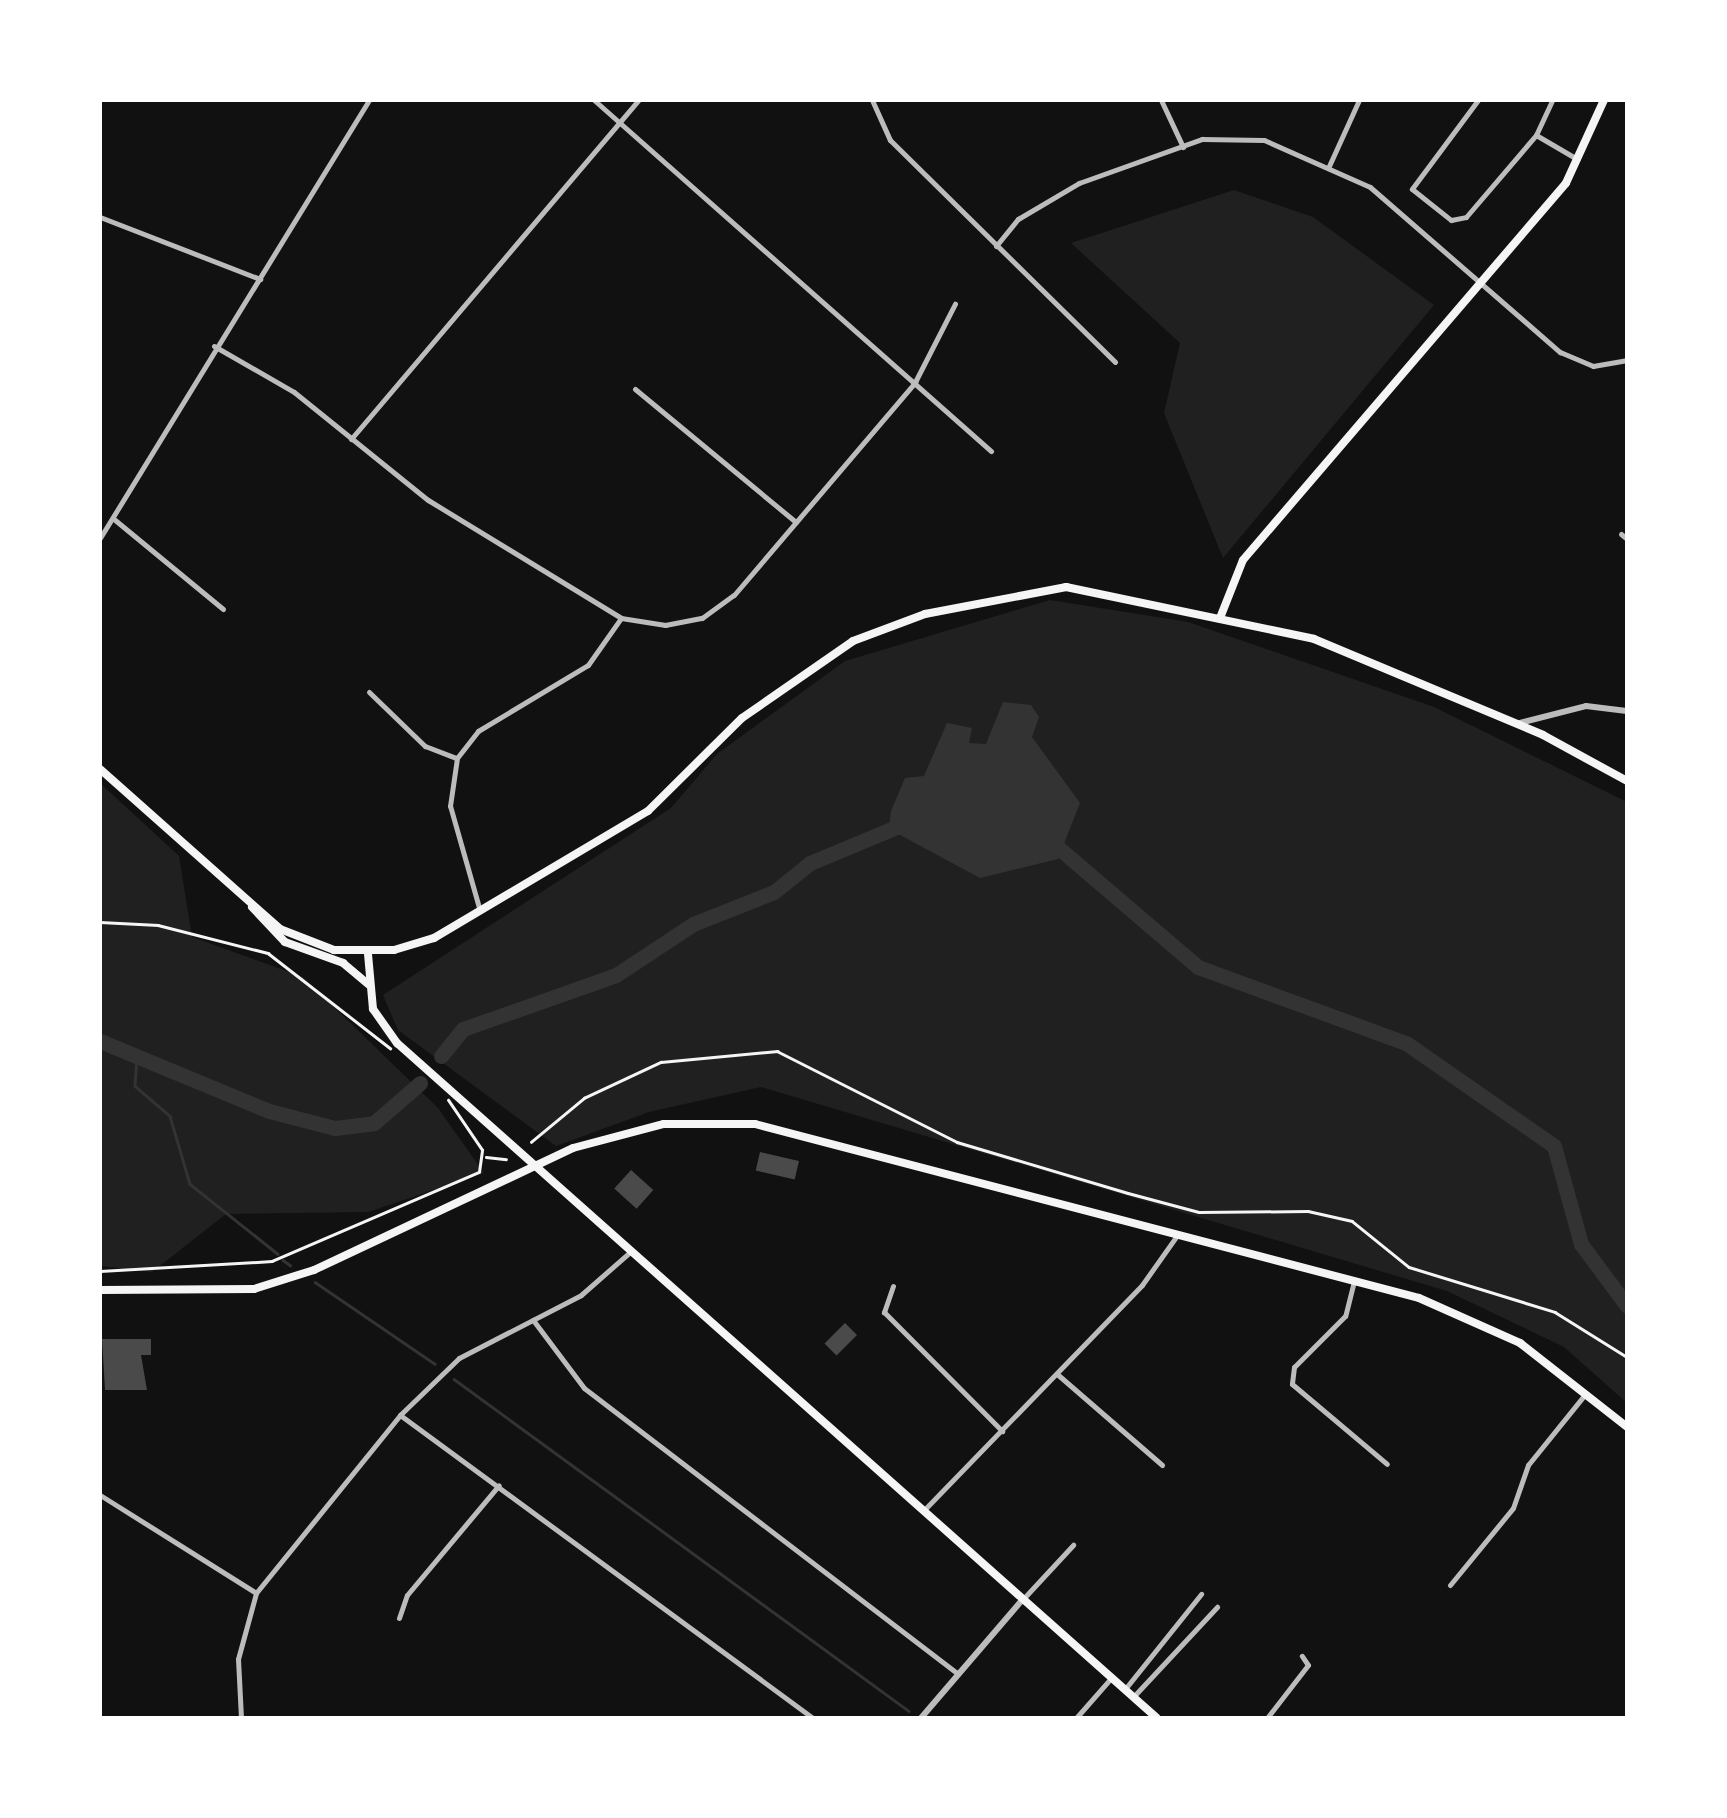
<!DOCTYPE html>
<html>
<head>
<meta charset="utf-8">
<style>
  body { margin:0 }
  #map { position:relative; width:1727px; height:1818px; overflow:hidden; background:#111; font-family:Helvetica,sans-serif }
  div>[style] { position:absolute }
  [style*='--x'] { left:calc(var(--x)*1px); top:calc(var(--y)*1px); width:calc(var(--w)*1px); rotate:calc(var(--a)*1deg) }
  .green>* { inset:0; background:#202020 }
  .water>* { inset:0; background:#333 }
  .stream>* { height:2.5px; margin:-1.25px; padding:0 1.25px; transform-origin:1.25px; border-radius:1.25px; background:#333 }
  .river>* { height:15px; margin:-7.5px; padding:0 7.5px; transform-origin:7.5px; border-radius:7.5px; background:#333 }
  .building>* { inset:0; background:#4a4a4a; transform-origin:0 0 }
  .path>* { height:2.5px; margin:-1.25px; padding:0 1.25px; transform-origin:1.25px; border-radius:1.25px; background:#f5f5f5 }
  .minor>* { height:5px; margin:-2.5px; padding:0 2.5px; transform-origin:2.5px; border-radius:2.5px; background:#bcbcbc }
  .tertiary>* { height:6px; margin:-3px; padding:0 3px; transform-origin:3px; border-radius:3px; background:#bcbcbc }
  .secondary>* { height:8px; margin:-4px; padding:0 4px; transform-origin:4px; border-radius:4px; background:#f5f5f5 }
  .primary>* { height:8px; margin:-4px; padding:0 4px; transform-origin:4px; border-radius:4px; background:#f5f5f5 }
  span { translate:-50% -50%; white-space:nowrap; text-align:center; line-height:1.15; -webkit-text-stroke:9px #fff; paint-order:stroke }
  .frame { position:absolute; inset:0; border:102px solid #fff; pointer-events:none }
</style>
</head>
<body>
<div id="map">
  <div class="green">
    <div style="clip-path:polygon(1234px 190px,1313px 217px,1434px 305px,1223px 558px,1164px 413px,1180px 343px,1071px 243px)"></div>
    <div style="clip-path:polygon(1050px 600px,1188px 622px,1434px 707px,1627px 802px,1627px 1403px,1564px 1347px,1447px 1291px,761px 1087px,649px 1112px,556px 1146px,398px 1030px,383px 995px,671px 808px,717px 754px,845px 661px)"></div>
    <div style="clip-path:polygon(100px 783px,179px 856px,192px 937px,303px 977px,438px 1108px,484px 1173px,368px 1212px,226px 1214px,152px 1272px,100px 1266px)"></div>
  </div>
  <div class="water">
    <div style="clip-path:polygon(1003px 702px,1031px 705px,1039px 717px,1032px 737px,1080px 803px,1058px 859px,980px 878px,889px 829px,891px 811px,905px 778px,924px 776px,947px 723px,972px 728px,969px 743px,986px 744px)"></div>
  </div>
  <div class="stream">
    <div style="--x:137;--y:1057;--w:29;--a:94"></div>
    <div style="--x:135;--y:1086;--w:46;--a:40.6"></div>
    <div style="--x:170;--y:1116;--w:71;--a:73.6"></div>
    <div style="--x:190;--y:1184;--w:112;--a:38.5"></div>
    <div style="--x:283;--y:1260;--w:9;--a:36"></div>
    <div style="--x:315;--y:1282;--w:145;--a:34.3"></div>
    <div style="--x:454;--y:1379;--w:563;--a:36.12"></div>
  </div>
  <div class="river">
    <div style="--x:1047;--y:838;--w:199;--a:40.5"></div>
    <div style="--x:1198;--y:967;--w:221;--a:20.1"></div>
    <div style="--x:1406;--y:1043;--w:180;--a:34.8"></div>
    <div style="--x:1554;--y:1146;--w:102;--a:74.6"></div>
    <div style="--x:1581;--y:1244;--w:77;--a:53.4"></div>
    <div style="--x:100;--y:1041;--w:183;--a:22.5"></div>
    <div style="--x:269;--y:1111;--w:68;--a:14.4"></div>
    <div style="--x:335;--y:1128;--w:39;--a:-7"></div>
    <div style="--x:374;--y:1123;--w:61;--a:-41"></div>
    <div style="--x:441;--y:1056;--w:35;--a:-51"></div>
    <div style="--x:463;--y:1029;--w:162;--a:-19.4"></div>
    <div style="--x:616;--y:975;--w:92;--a:-33.5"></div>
    <div style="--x:693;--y:924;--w:87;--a:-21.6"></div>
    <div style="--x:774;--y:892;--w:46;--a:-38.9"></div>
    <div style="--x:810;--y:863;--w:104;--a:-22.6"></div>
  </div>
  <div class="building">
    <div style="left:760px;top:1152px;width:40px;height:19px;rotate:13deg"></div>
    <div style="left:631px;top:1170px;width:30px;height:25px;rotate:42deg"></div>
    <div style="left:845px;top:1323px;width:17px;height:29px;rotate:45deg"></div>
    <div style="clip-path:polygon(102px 1339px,151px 1339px,151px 1355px,141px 1355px,147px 1390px,105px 1390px)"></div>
  </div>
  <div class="path">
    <div style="--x:100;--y:922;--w:58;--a:3"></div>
    <div style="--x:158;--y:925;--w:114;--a:14.3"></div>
    <div style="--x:268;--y:953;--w:155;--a:37.9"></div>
    <div style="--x:531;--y:1142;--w:69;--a:-39.7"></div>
    <div style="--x:584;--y:1098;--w:85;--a:-25.1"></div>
    <div style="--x:661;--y:1062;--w:117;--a:-5.4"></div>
    <div style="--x:777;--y:1051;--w:202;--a:26.8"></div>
    <div style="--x:957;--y:1142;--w:178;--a:16.6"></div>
    <div style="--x:1128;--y:1193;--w:73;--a:15"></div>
    <div style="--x:1199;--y:1212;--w:109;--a:-0.5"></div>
    <div style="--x:1308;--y:1211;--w:45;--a:12.8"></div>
    <div style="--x:1352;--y:1221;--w:73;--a:38.9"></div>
    <div style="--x:1409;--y:1267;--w:153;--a:17.1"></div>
    <div style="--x:1555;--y:1312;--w:85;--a:32"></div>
    <div style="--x:486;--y:1157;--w:20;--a:6"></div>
    <div style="--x:100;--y:1271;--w:172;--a:-3.3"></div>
    <div style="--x:272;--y:1261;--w:225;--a:-23.3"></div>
    <div style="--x:479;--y:1172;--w:22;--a:-82"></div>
    <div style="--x:482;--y:1150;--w:60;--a:-124.2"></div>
  </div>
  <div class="minor">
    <div style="--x:594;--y:100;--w:530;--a:41.48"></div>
    <div style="--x:872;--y:100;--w:44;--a:65.8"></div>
    <div style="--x:890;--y:140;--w:316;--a:44.6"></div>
    <div style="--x:1161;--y:100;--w:52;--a:64.9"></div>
    <div style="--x:1478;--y:100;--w:111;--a:126.6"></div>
    <div style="--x:1412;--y:189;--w:50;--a:38.5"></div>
    <div style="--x:1451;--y:220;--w:15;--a:-11"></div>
    <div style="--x:1466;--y:217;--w:108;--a:-49.5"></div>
    <div style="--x:1536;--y:135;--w:38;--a:-65"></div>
    <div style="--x:1536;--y:135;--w:48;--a:30.3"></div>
    <div style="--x:1329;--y:166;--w:72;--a:-65.6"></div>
    <div style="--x:100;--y:217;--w:172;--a:21.2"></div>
    <div style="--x:996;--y:246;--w:35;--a:-51"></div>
    <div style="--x:1018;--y:219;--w:71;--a:-30.5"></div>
    <div style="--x:1079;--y:183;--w:131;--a:-19.7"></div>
    <div style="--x:1202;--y:139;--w:62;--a:0.9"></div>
    <div style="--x:1264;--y:140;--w:116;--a:23.9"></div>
    <div style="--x:1370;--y:187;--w:252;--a:41"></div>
    <div style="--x:1560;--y:352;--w:36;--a:23"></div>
    <div style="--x:1593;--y:366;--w:35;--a:-10"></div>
    <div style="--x:214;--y:346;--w:92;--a:29.9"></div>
    <div style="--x:294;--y:392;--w:172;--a:38.9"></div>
    <div style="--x:428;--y:500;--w:226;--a:31.4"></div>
    <div style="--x:621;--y:618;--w:45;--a:9"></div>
    <div style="--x:665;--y:625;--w:38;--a:-11"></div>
    <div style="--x:702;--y:618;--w:39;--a:-36"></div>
    <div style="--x:734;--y:595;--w:280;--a:-49.6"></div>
    <div style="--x:915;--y:382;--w:88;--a:-62.9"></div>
    <div style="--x:635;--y:389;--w:209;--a:39.6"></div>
    <div style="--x:351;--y:439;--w:444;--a:-49.7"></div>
    <div style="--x:115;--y:520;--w:140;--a:39.5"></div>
    <div style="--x:1621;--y:534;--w:8;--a:40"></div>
    <div style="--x:100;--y:538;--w:514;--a:-58.44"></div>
    <div style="--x:369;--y:692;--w:78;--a:44"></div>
    <div style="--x:425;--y:746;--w:33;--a:21"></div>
    <div style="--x:480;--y:911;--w:109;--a:-105.9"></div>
    <div style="--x:450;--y:806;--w:49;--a:-81.7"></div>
    <div style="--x:457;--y:758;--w:34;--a:-52"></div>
    <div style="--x:478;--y:731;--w:128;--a:-31"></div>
    <div style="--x:588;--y:665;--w:57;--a:-54.9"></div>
    <div style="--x:1354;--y:1281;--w:36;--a:104"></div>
    <div style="--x:1345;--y:1316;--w:72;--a:135"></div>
    <div style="--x:1294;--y:1367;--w:17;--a:97"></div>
    <div style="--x:1292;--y:1384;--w:124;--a:40.1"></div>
    <div style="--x:893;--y:1286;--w:28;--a:109"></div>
    <div style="--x:884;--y:1312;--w:168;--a:45.2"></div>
    <div style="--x:533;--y:1320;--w:85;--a:53.1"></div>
    <div style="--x:584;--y:1388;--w:471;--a:37.4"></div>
    <div style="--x:1057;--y:1374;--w:139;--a:40.9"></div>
    <div style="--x:400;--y:1415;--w:512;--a:36.27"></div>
    <div style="--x:100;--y:1495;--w:184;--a:32.1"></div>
    <div style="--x:924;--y:1510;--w:313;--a:-45.9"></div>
    <div style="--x:1142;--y:1285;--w:62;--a:-54.8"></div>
    <div style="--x:1450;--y:1585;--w:99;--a:-50.7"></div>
    <div style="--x:1513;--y:1508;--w:46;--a:-70.8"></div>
    <div style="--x:1528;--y:1465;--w:92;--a:-51.1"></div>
    <div style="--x:1023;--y:1599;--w:74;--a:-47.2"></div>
    <div style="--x:399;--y:1618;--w:24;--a:-71"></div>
    <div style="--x:407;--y:1595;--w:143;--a:-50.1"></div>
    <div style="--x:1125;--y:1689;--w:122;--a:-51.3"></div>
    <div style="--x:1134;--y:1696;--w:122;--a:-47"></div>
    <div style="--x:241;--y:1718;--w:59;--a:-92.9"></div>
    <div style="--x:238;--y:1659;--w:68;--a:-74.7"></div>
    <div style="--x:256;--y:1593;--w:229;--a:-51"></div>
    <div style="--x:400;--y:1415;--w:82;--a:-44"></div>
    <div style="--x:459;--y:1358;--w:137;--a:-27.3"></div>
    <div style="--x:581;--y:1295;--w:67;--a:-41.3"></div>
    <div style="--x:1076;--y:1718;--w:55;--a:-48.7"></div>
    <div style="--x:1267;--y:1718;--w:67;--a:-52.3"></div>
    <div style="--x:1308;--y:1665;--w:11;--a:-124"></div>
  </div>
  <div class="tertiary">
    <div style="--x:1516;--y:724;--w:72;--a:-14.4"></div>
    <div style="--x:1586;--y:706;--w:41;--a:7"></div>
    <div style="--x:921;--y:1718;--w:157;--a:-49.4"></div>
  </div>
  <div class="secondary">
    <div style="--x:1220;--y:618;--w:62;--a:-68.4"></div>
    <div style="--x:1243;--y:560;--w:496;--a:-49.4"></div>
    <div style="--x:1566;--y:183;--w:91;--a:-65.4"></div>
    <div style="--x:100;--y:769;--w:241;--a:41.6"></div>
    <div style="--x:280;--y:929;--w:58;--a:21.3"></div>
    <div style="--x:334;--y:950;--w:60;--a:0"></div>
    <div style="--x:394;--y:950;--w:42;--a:-16.7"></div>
    <div style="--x:434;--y:938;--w:249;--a:-30.7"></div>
    <div style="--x:648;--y:811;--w:132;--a:-44.7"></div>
    <div style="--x:742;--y:718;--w:135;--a:-34.7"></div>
    <div style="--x:853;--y:641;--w:77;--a:-20.6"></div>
    <div style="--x:925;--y:614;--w:144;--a:-10.8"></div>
    <div style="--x:1066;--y:587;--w:253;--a:11.8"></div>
    <div style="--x:1314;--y:639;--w:248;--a:22.7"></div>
    <div style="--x:1543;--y:735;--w:96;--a:28.7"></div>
    <div style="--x:252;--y:907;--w:48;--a:46.7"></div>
    <div style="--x:285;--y:942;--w:62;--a:19.9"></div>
    <div style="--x:343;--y:963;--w:33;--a:40"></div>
    <div style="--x:368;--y:954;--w:55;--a:84.8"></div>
    <div style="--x:373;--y:1009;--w:42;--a:54.8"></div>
    <div style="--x:397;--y:1043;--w:1016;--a:41.61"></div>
  </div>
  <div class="primary">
    <div style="--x:100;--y:1290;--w:154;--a:-0.4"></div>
    <div style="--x:254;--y:1289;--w:63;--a:-17.6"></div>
    <div style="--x:314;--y:1270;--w:286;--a:-25.2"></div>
    <div style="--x:573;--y:1148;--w:94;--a:-14.8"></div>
    <div style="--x:664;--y:1124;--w:91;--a:0"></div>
    <div style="--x:755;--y:1124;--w:686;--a:14.68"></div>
    <div style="--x:1419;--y:1298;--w:111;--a:24"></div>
    <div style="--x:1520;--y:1343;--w:136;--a:38.1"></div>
  </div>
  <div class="frame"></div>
</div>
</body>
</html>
